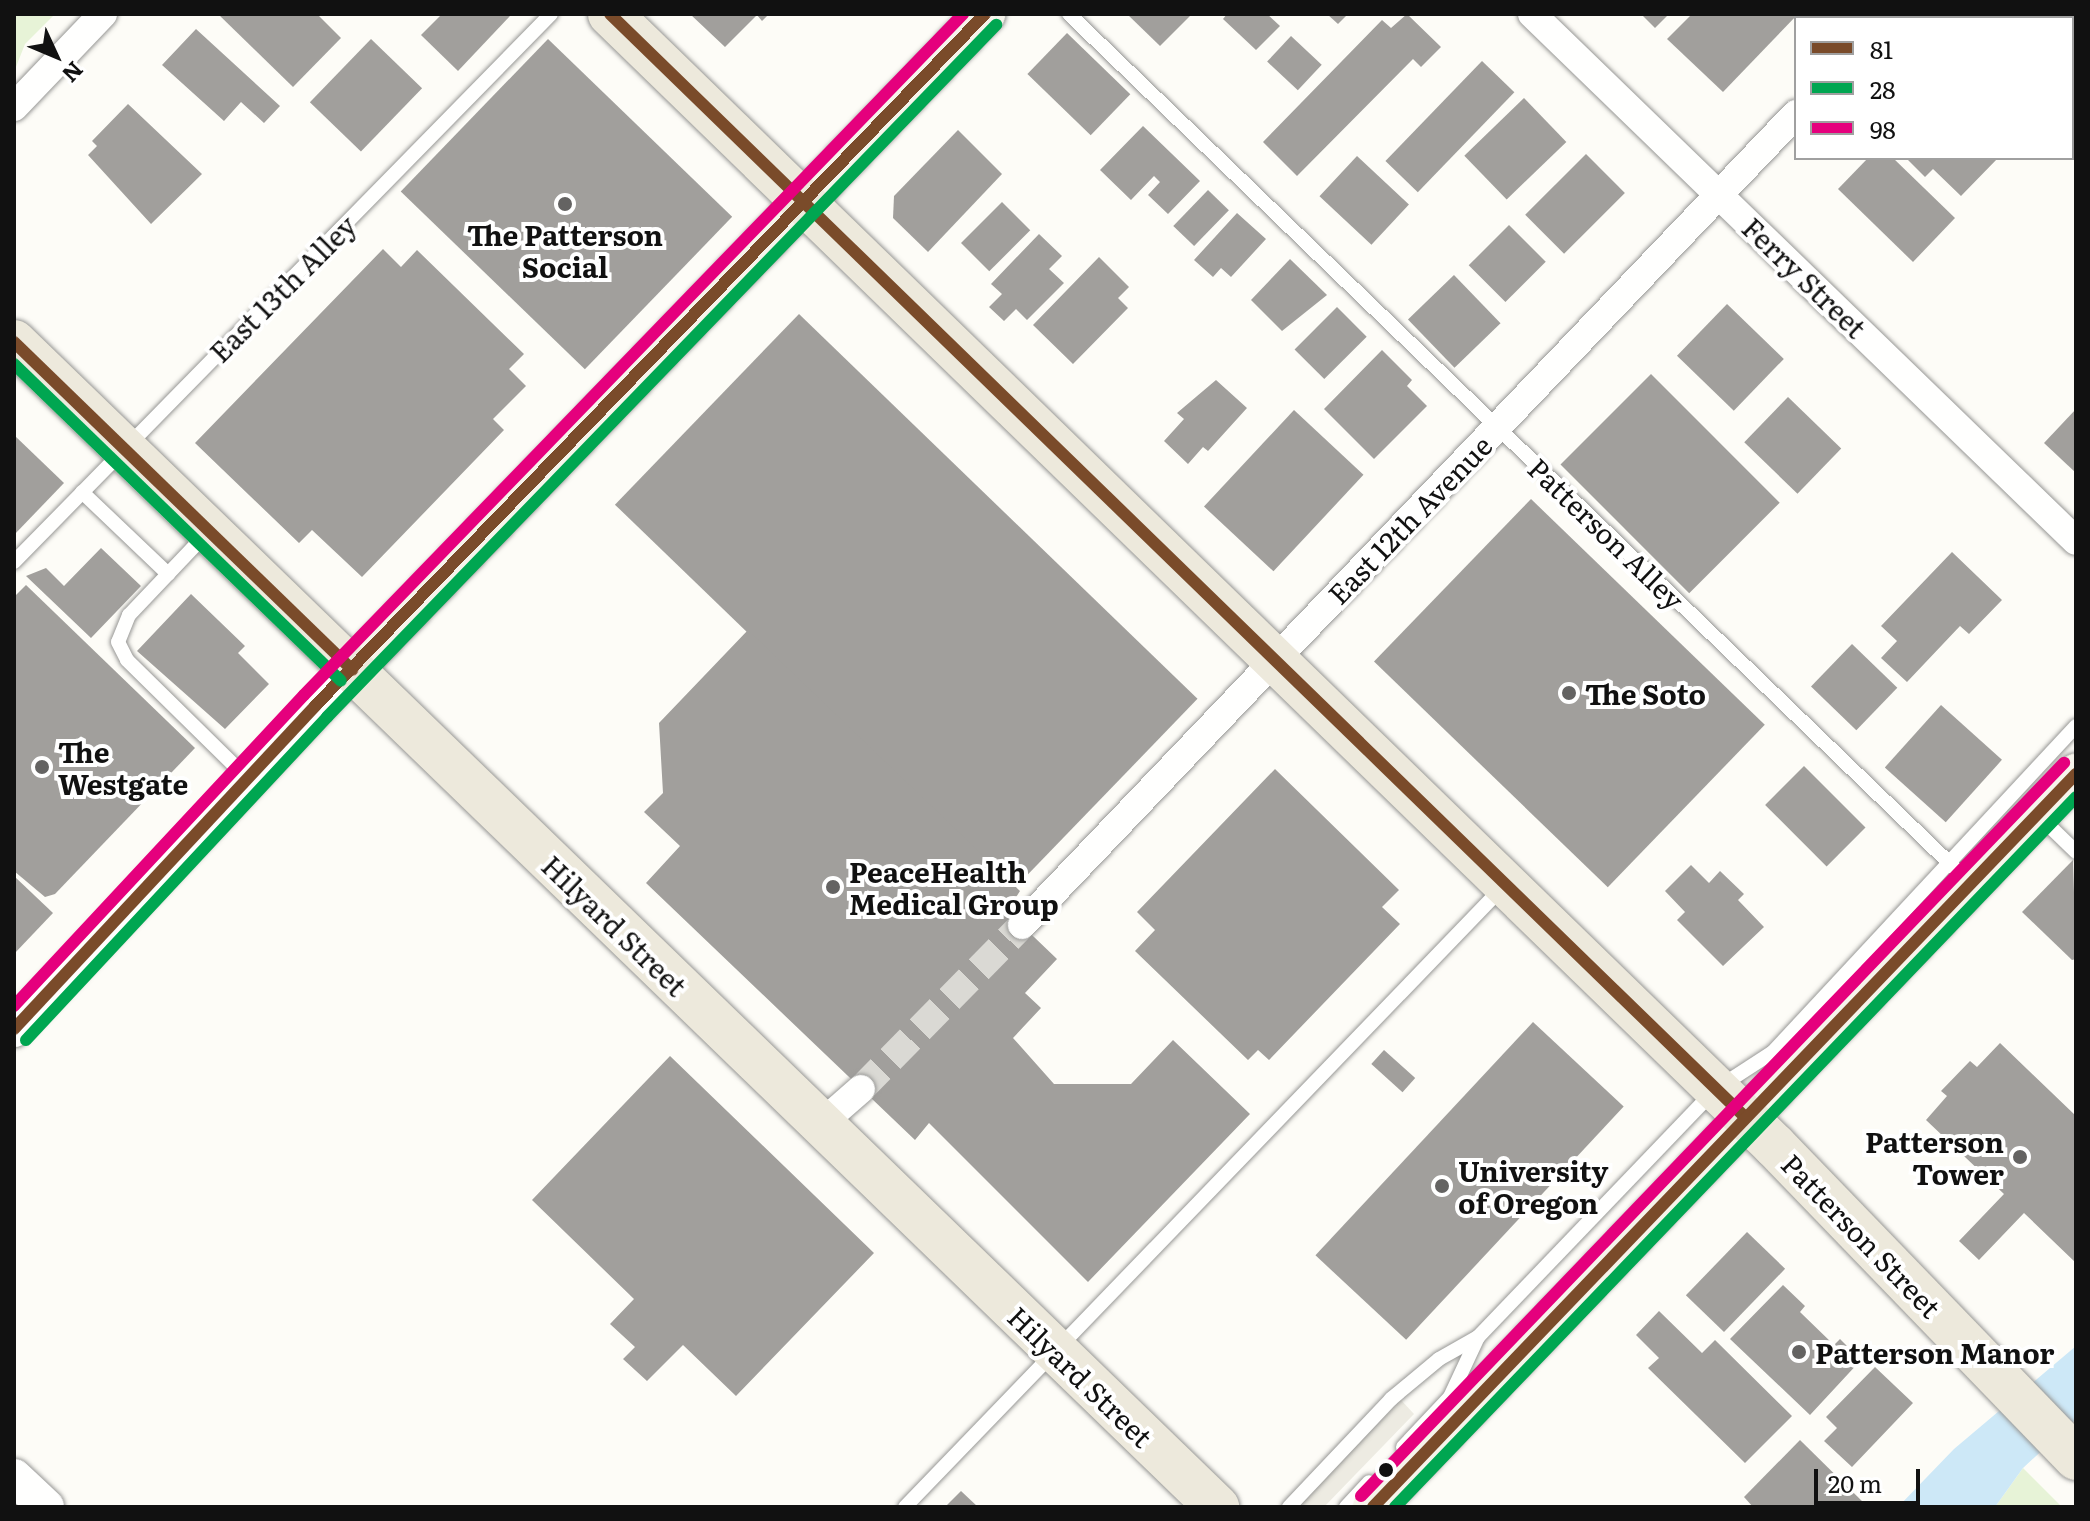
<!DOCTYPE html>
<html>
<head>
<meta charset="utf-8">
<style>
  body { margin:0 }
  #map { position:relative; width:2090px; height:1521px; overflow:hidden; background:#fdfcf7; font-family:Literata,serif }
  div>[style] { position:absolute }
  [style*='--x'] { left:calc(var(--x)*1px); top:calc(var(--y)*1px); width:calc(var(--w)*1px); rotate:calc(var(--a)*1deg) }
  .green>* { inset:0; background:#e7f3d7 }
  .plaza>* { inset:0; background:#edebe2 }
  .water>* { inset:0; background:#cde8f7 }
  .building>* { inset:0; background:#a19f9c; transform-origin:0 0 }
  .minor-tunnel>* { height:28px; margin-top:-14px; transform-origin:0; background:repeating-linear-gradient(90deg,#dad9d4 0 28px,transparent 0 42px) }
  .roads { filter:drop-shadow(0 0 2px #979795) drop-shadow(0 0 2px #979795) }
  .service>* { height:14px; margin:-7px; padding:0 7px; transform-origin:7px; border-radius:7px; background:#fffffe }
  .minor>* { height:28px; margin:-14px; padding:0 14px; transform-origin:14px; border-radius:14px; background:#fffffe }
  .tertiary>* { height:36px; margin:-18px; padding:0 18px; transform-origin:18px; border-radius:18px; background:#fffffe }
  .secondary>* { height:40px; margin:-20px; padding:0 20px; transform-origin:20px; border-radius:20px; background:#f6f4eb }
  .primary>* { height:44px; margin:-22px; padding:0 22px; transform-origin:22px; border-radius:22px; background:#ede9dc }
  .bus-1>* { height:12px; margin:-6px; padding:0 6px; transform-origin:6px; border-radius:6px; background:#7a4b2a }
  .bus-2>* { height:12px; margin:-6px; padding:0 6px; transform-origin:6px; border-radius:6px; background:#00a651 }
  .bus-3>* { height:12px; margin:-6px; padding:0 6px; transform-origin:6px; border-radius:6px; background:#e5007d }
  .dots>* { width:22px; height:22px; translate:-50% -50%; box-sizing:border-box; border:4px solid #fff; border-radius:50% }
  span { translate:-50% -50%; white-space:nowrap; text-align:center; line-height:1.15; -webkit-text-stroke:8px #fff; paint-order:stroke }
  .poi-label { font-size:28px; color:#111; font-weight:700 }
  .left { translate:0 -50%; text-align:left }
  .right { translate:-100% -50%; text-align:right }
  .street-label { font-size:28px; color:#111 }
  .frame { position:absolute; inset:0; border:16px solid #111; pointer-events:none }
  .legend { position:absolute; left:1794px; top:16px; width:280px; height:144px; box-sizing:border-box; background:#fff; border:2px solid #a0a0a0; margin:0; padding:10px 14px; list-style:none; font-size:24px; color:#111 }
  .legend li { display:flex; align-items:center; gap:16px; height:40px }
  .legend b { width:40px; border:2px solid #a0a0a0 }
  .north { position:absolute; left:16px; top:16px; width:80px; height:80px; -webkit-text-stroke:6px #fff; paint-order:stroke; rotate:134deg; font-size:22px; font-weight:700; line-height:32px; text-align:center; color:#111 }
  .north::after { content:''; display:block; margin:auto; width:28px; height:36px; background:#111; clip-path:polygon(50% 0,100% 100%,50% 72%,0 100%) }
  .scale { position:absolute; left:1814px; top:1469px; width:106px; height:36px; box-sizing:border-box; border:4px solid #111; border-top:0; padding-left:10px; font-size:24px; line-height:28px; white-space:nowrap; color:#111; -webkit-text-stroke:6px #fff; paint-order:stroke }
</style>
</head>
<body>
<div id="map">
  <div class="green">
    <div style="clip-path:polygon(14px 14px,55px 14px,25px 44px,14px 72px)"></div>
    <div style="clip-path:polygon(2023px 1468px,2062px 1507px,1995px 1507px)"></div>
  </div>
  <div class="plaza">
    <div style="clip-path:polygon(1401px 1400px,1414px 1414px,1324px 1507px,1304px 1507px,1300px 1503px)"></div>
  </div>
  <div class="water">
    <div style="clip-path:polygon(2076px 1346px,2076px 1419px,2023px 1468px,1995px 1507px,1898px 1507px,1954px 1449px)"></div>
  </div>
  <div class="building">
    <div style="clip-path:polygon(218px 14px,317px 14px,341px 38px,293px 87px)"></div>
    <div style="clip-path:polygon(442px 14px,508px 14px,510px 16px,458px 71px,421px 35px)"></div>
    <div style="clip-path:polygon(690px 14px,769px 14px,762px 21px,757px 15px,725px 47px)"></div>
    <div style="clip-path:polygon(1127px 14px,1192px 14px,1160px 46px)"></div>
    <div style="clip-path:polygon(1227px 14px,1267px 14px,1280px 26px,1256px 50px,1223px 19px)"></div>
    <div style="clip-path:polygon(1327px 14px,1348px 14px,1338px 24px)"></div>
    <div style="clip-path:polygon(1407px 14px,1441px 47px,1421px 67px,1413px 59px,1297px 176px,1263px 142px,1382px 20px,1391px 28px)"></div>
    <div style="clip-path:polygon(1641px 14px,1669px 14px,1655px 28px)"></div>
    <div style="clip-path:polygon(1692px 14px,1798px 14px,1723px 92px,1667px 39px)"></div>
    <div style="clip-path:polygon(2018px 14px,2076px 14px,2076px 49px,2072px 18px)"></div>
    <div style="clip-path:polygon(196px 29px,280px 106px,264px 123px,241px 102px,224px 121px,162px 65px)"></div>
    <div style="left:1067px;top:33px;width:88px;height:57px;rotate:44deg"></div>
    <div style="left:1291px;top:36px;width:42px;height:35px;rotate:43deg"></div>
    <div style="left:371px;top:39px;width:71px;height:88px;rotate:44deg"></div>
    <div style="left:548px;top:39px;width:256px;height:212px;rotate:44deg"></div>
    <div style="left:1482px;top:61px;width:45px;height:139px;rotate:44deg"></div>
    <div style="left:1524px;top:98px;width:61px;height:83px;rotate:46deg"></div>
    <div style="clip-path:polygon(128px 104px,202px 174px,151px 224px,88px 155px,97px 146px,92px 141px)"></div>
    <div style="clip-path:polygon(1143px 126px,1200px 181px,1168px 214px,1148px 195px,1160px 182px,1154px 176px,1131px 200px,1100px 170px)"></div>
    <div style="clip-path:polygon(958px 130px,1002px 174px,928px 252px,893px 218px,894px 196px)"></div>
    <div style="left:1586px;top:154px;width:55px;height:86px;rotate:45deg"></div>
    <div style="left:1357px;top:156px;width:71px;height:55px;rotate:43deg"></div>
    <div style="clip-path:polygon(1868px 158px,1893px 158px,1955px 218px,1913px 262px,1838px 189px)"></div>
    <div style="clip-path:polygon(1906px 158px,1998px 158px,1961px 196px,1933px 169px,1925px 177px)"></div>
    <div style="left:1208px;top:190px;width:29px;height:50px;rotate:44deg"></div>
    <div style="left:1002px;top:202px;width:40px;height:58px;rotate:45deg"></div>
    <div style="clip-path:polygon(1237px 213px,1266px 239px,1231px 277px,1221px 268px,1213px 277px,1194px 260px)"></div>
    <div style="left:1509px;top:225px;width:52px;height:57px;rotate:45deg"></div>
    <div style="clip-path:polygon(1039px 234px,1062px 256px,1049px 269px,1064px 283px,1027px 320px,1016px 309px,1004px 321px,989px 307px,1002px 294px,991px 284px)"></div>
    <div style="clip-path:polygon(383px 249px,401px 267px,417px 250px,524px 354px,509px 369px,526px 386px,493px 419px,504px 430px,362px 577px,312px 530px,299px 543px,195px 443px)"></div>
    <div style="clip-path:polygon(1099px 257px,1129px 287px,1118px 298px,1128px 308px,1073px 364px,1033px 325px)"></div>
    <div style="clip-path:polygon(1290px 259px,1327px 295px,1282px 331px,1251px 300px)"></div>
    <div style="left:1454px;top:275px;width:67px;height:64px;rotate:46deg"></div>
    <div style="left:1727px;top:304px;width:79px;height:72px;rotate:44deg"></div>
    <div style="left:1337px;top:307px;width:42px;height:60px;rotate:45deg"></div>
    <div style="left:799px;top:314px;width:554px;height:265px;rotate:44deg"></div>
    <div style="clip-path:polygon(1382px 350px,1412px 380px,1407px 386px,1427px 406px,1374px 459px,1324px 409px)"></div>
    <div style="left:1651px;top:374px;width:182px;height:128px;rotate:45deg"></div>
    <div style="clip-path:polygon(1216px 380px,1247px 408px,1208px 451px,1203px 447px,1188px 464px,1164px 441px,1184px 419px,1177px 413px)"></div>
    <div style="left:1788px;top:397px;width:74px;height:63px;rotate:44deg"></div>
    <div style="clip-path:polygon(2076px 409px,2076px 473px,2044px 443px)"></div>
    <div style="left:1294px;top:410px;width:95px;height:132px;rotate:43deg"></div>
    <div style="clip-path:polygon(14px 435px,64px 483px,14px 535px)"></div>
    <div style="left:1531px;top:499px;width:325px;height:226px;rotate:44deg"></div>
    <div style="clip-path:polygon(101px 548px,141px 586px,91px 638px,26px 576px,46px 568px,64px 586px)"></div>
    <div style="clip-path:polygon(1952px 552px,2002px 600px,1969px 634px,1960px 626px,1907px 682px,1881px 658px,1897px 641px,1881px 626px)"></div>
    <div style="clip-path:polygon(26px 585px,195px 748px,55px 894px,45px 897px,14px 871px,14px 597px)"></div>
    <div style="clip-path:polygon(191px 594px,245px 646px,238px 653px,269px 684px,225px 729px,137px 651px)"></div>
    <div style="clip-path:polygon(748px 630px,1020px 891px,1007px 911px,1057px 959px,1025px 993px,1041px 1008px,1013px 1038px,1054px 1084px,1131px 1084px,1173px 1040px,1250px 1114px,1088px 1282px,929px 1123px,915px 1140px,646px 883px,680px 846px,644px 812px,663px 793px,659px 723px)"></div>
    <div style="left:1852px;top:644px;width:63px;height:59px;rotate:44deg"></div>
    <div style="left:1941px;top:705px;width:82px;height:84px;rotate:42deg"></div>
    <div style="left:1804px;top:766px;width:87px;height:55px;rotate:45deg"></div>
    <div style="clip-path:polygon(1275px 769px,1399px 890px,1382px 907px,1400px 924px,1269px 1060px,1258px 1050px,1248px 1060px,1135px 951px,1155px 930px,1137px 912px)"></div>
    <div style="clip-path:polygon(2073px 860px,2076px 959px,2072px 960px,2022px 912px)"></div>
    <div style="clip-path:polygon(1691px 865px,1709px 883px,1720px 871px,1744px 894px,1738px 900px,1764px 927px,1723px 966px,1677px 920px,1685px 912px,1665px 891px)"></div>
    <div style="clip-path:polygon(14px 876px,53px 913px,14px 954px)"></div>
    <div style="left:1533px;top:1022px;width:124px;height:319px;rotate:43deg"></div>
    <div style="clip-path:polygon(2000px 1043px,2076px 1116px,2076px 1263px,2024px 1213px,1979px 1260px,1959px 1241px,2004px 1194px,1926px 1120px,1947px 1096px,1941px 1091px,1970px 1061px,1977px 1067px)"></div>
    <div style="left:1384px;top:1050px;width:42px;height:19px;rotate:42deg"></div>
    <div style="clip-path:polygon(670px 1056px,874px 1253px,736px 1396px,683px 1345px,647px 1381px,623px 1359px,635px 1347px,610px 1324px,634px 1299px,532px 1200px)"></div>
    <div style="left:1747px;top:1232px;width:53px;height:88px;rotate:44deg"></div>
    <div style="clip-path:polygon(1783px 1285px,1805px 1306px,1800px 1312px,1834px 1345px,1840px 1339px,1861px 1360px,1810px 1415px,1730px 1339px)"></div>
    <div style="clip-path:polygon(1659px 1311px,1702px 1353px,1715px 1340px,1792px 1416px,1745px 1463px,1648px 1368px,1659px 1358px,1636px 1335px)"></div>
    <div style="clip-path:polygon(1875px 1367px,1913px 1403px,1852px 1467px,1824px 1441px,1837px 1428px,1826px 1417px)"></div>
    <div style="clip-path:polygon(1800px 1440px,1868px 1507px,1753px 1507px,1744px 1497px)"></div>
    <div style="clip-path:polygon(961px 1491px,978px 1507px,945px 1507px)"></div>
  </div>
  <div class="minor-tunnel">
    <div style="--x:861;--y:1089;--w:230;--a:-45.5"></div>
  </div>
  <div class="roads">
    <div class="service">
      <div style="--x:1069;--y:14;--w:1252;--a:43.96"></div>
      <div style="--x:2004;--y:14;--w:6;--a:45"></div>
      <div style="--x:2072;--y:81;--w:5;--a:37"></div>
      <div style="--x:82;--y:492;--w:119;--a:43.6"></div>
      <div style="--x:206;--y:534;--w:112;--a:133.5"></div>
      <div style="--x:129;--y:615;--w:29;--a:112"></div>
      <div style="--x:118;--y:642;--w:20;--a:63"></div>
      <div style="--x:127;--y:660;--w:170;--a:44.5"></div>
      <div style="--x:14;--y:562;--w:767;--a:-45.58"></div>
      <div style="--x:2038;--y:815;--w:53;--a:44.2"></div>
      <div style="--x:1403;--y:1447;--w:69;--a:-46.8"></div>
      <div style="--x:1450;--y:1397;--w:66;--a:-65"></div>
      <div style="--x:905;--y:1507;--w:860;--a:-46.04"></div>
      <div style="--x:1289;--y:1507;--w:149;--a:-46.6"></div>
      <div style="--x:1391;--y:1399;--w:62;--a:-39.8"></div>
      <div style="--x:1439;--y:1359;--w:45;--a:-29.4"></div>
      <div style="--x:1478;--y:1337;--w:344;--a:-46.2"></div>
      <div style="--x:1716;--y:1089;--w:68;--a:-33"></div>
      <div style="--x:1773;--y:1052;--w:445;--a:-47.1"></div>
      <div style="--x:1346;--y:1507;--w:34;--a:-47"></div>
    </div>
    <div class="minor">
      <div style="--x:1532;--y:14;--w:757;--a:44.09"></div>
      <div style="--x:1888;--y:18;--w:6;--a:-45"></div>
      <div style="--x:14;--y:107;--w:129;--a:-46.3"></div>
      <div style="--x:1022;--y:925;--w:1121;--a:-46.34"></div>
      <div style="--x:821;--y:1124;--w:53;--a:-41.2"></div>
    </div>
    <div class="tertiary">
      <div style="--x:14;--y:1029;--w:493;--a:-46.7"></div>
      <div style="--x:14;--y:1477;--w:44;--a:43.2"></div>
    </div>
    <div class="secondary">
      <div style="--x:352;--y:670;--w:912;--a:-46.02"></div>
      <div style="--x:1373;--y:1507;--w:1016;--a:-46.2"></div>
    </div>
    <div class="primary">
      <div style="--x:610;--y:14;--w:1624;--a:44.18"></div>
      <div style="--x:1775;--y:1146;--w:434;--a:46"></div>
      <div style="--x:14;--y:342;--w:1675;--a:44.08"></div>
    </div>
  </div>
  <div class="bus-1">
    <div style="--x:610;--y:14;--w:1581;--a:44.18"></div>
    <div style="--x:14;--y:342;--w:471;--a:44.1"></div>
    <div style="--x:14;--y:1029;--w:442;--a:-47"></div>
    <div style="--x:315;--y:706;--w:963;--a:-45.93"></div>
    <div style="--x:1373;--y:1507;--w:1016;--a:-46.2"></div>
  </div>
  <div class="bus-2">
    <div style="--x:14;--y:364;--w:455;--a:44.1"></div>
    <div style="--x:26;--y:1040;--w:442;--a:-47"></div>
    <div style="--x:327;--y:717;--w:963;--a:-45.97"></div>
    <div style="--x:1395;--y:1507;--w:984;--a:-46.19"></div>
  </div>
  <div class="bus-3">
    <div style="--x:14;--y:1006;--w:425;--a:-47"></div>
    <div style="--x:304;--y:695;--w:948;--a:-45.94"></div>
    <div style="--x:1361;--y:1496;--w:1016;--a:-46.2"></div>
  </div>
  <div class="dots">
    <div style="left:565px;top:204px;background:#646362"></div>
    <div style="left:1569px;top:693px;background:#646362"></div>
    <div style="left:42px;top:767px;background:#646362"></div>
    <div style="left:833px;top:887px;background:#646362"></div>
    <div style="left:2020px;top:1157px;background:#646362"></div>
    <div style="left:1442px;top:1186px;background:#646362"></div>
    <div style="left:1799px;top:1352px;background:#646362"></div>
    <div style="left:1386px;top:1470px;background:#111"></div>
  </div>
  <div class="poi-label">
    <span style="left:565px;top:250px">The Patterson<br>Social</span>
    <span class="left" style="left:1585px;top:693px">The Soto</span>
    <span class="left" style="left:58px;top:767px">The<br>Westgate</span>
    <span class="left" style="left:849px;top:887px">PeaceHealth<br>Medical Group</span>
    <span class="right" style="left:2004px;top:1157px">Patterson<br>Tower</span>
    <span class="left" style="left:1458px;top:1186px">University<br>of Oregon</span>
    <span class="left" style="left:1815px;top:1352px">Patterson Manor</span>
  </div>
  <div class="street-label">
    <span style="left:1805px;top:277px;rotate:44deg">Ferry Street</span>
    <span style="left:282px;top:288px;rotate:-45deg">East 13th Alley</span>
    <span style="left:1409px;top:519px;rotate:-46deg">East 12th Avenue</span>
    <span style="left:1607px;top:533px;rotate:44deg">Patterson Alley</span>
    <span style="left:615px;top:925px;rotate:44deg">Hilyard Street</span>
    <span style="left:1862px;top:1235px;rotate:46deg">Patterson Street</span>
    <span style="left:1081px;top:1376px;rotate:44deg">Hilyard Street</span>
  </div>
  <div class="frame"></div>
  <ul class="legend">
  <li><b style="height:10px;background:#7a4b2a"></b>81</li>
  <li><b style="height:10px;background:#00a651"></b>28</li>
  <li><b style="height:10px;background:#e5007d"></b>98</li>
  </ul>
  <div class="north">N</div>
  <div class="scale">20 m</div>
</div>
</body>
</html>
